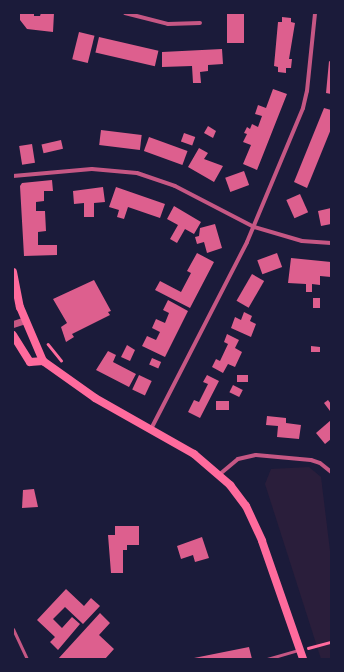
<!DOCTYPE html>
<html>
<head>
<meta charset="utf-8">
<style>
  body { margin:0 }
  #map { position:relative; width:344px; height:672px; overflow:hidden; background:#1b1b3a; font-family:Commissioner,sans-serif }
  div>[style] { position:absolute }
  [style*='--x'] { left:calc(var(--x)*1px); top:calc(var(--y)*1px); width:calc(var(--w)*1px); rotate:calc(var(--a)*1deg) }
  .green>* { inset:0; background:#2a1e3b }
  .building>* { inset:0; background:#dd5f8e; transform-origin:0 0 }
  .path>* { height:2.5px; margin:-1.25px; padding:0 1.25px; transform-origin:1.25px; border-radius:1.25px; background:#ff6b9d }
  .service>* { height:3px; margin:-1.5px; padding:0 1.5px; transform-origin:1.5px; border-radius:1.5px; background:#c65784 }
  .minor>* { height:4px; margin:-2px; padding:0 2px; transform-origin:2px; border-radius:2px; background:#c65784 }
  .tertiary>* { height:7px; margin:-3.5px; padding:0 3.5px; transform-origin:3.5px; border-radius:3.5px; background:#c65784 }
  .secondary>* { height:8px; margin:-4px; padding:0 4px; transform-origin:4px; border-radius:4px; background:#ff6b9d }
  span { translate:-50% -50%; white-space:nowrap; text-align:center; line-height:1.15; -webkit-text-stroke:3px #1b1b3a; paint-order:stroke }
  .frame { position:absolute; inset:0; border:14px solid #1b1b3a; pointer-events:none }
</style>
</head>
<body>
<div id="map">
  <div class="green">
    <div style="clip-path:polygon(309px 467px,321px 477px,331px 559px,331px 659px,321px 659px,265px 484px,271px 469px)"></div>
  </div>
  <div class="building">
    <div style="clip-path:polygon(20px 13px,34px 13px,34px 16px,40px 16px,41px 13px,54px 13px,53px 32px,27px 29px,20px 20px)"></div>
    <div style="left:227px;top:13px;width:17px;height:30px"></div>
    <div style="clip-path:polygon(282px 17px,291px 18px,291px 22px,295px 23px,289px 59px,292px 59px,291px 68px,286px 68px,286px 73px,278px 72px,278px 67px,274px 66px,278px 22px,282px 22px)"></div>
    <div style="left:79px;top:32px;width:16px;height:28px;rotate:14deg"></div>
    <div style="left:99px;top:37px;width:61px;height:16px;rotate:13deg"></div>
    <div style="clip-path:polygon(222px 49px,223px 64px,208px 65px,208px 71px,200px 72px,201px 83px,193px 83px,192px 66px,162px 67px,162px 52px)"></div>
    <div style="clip-path:polygon(329px 61px,331px 62px,331px 94px,326px 93px)"></div>
    <div style="clip-path:polygon(273px 89px,287px 94px,257px 170px,243px 164px,251px 145px,243px 142px,247px 134px,244px 133px,247px 127px,250px 129px,252px 124px,258px 127px,262px 116px,255px 114px,258px 105px,266px 108px)"></div>
    <div style="clip-path:polygon(324px 108px,331px 110px,331px 129px,307px 188px,294px 182px)"></div>
    <div style="clip-path:polygon(208px 126px,216px 131px,213px 138px,204px 133px)"></div>
    <div style="left:101px;top:130px;width:41px;height:15px;rotate:7deg"></div>
    <div style="left:184px;top:133px;width:12px;height:9px;rotate:20deg"></div>
    <div style="left:149px;top:137px;width:41px;height:15px;rotate:20deg"></div>
    <div style="left:61px;top:140px;width:9px;height:20px;rotate:77deg"></div>
    <div style="left:32px;top:144px;width:19px;height:13px;rotate:81deg"></div>
    <div style="clip-path:polygon(199px 148px,208px 153px,204px 159px,223px 166px,214px 182px,188px 167px)"></div>
    <div style="left:244px;top:171px;width:15px;height:20px;rotate:70deg"></div>
    <div style="clip-path:polygon(52px 180px,53px 191px,44px 191px,44px 201px,36px 202px,36px 211px,45px 211px,46px 231px,38px 232px,38px 245px,57px 245px,57px 255px,24px 256px,20px 186px,22px 183px)"></div>
    <div style="clip-path:polygon(103px 187px,105px 202px,94px 203px,94px 217px,84px 217px,84px 203px,74px 204px,73px 191px)"></div>
    <div style="clip-path:polygon(116px 187px,165px 204px,160px 218px,128px 207px,124px 219px,117px 217px,119px 210px,109px 207px)"></div>
    <div style="left:300px;top:194px;width:20px;height:15px;rotate:66deg"></div>
    <div style="clip-path:polygon(174px 206px,201px 222px,194px 234px,185px 229px,177px 243px,170px 239px,178px 225px,167px 219px)"></div>
    <div style="clip-path:polygon(331px 208px,331px 224px,321px 226px,318px 211px)"></div>
    <div style="clip-path:polygon(215px 224px,222px 248px,207px 253px,204px 242px,197px 244px,195px 237px,199px 236px,200px 228px)"></div>
    <div style="clip-path:polygon(197px 253px,214px 262px,190px 308px,155px 290px,160px 281px,181px 292px,191px 273px,187px 271px)"></div>
    <div style="left:277px;top:253px;width:15px;height:21px;rotate:70deg"></div>
    <div style="clip-path:polygon(291px 258px,331px 262px,331px 277px,320px 276px,320px 285px,312px 284px,312px 292px,306px 292px,306px 284px,288px 283px)"></div>
    <div style="left:252px;top:274px;width:14px;height:31px;rotate:30deg"></div>
    <div style="clip-path:polygon(94px 280px,111px 311px,108px 312px,110px 315px,72px 334px,74px 337px,66px 342px,61px 327px,67px 323px,53px 299px)"></div>
    <div style="left:313px;top:298px;width:7px;height:10px"></div>
    <div style="clip-path:polygon(168px 300px,188px 311px,165px 357px,142px 346px,147px 336px,156px 340px,160px 332px,152px 328px,156px 319px,165px 323px,169px 313px,163px 310px)"></div>
    <div style="clip-path:polygon(244px 312px,252px 316px,250px 321px,256px 324px,251px 337px,231px 328px,235px 317px,241px 320px)"></div>
    <div style="clip-path:polygon(227px 334px,239px 340px,235px 348px,242px 352px,235px 367px,228px 364px,223px 373px,212px 367px,216px 359px,220px 361px,228px 344px,224px 342px)"></div>
    <div style="clip-path:polygon(127px 345px,135px 350px,130px 361px,121px 357px)"></div>
    <div style="clip-path:polygon(311px 346px,320px 347px,320px 352px,311px 352px)"></div>
    <div style="clip-path:polygon(108px 351px,116px 355px,113px 362px,136px 374px,129px 387px,96px 370px)"></div>
    <div style="left:152px;top:358px;width:10px;height:7px;rotate:24deg"></div>
    <div style="left:139px;top:375px;width:14px;height:16px;rotate:25deg"></div>
    <div style="clip-path:polygon(207px 375px,219px 381px,200px 418px,188px 412px,194px 400px,199px 402px,208px 384px,203px 382px)"></div>
    <div style="left:237px;top:375px;width:11px;height:7px"></div>
    <div style="left:233px;top:385px;width:11px;height:8px;rotate:27deg"></div>
    <div style="clip-path:polygon(328px 400px,331px 404px,330px 411px,324px 403px)"></div>
    <div style="left:216px;top:401px;width:13px;height:9px"></div>
    <div style="clip-path:polygon(267px 416px,286px 418px,286px 423px,301px 425px,299px 439px,277px 437px,278px 426px,266px 425px)"></div>
    <div style="clip-path:polygon(331px 420px,331px 439px,325px 444px,316px 433px)"></div>
    <div style="clip-path:polygon(34px 489px,38px 507px,22px 508px,23px 490px)"></div>
    <div style="clip-path:polygon(115px 526px,139px 526px,139px 545px,127px 545px,127px 550px,123px 550px,123px 573px,111px 573px,108px 535px,115px 535px)"></div>
    <div style="clip-path:polygon(202px 537px,209px 558px,195px 562px,193px 555px,181px 559px,177px 546px)"></div>
    <div style="clip-path:polygon(66px 589px,84px 606px,91px 598px,100px 606px,83px 624px,65px 607px,53px 619px,62px 628px,72px 617px,80px 624px,58px 650px,50px 642px,55px 637px,37px 620px)"></div>
    <div style="clip-path:polygon(100px 613px,110px 623px,99px 635px,114px 649px,105px 659px,58px 659px)"></div>
    <div style="clip-path:polygon(249px 647px,252px 659px,194px 659px,194px 658px)"></div>
  </div>
  <div class="path">
    <div style="--x:48;--y:344;--w:21;--a:51"></div>
    <div style="--x:308;--y:648;--w:24;--a:-15"></div>
  </div>
  <div class="service">
    <div style="--x:13;--y:629;--w:33;--a:65"></div>
    <div style="--x:267;--y:659;--w:32;--a:-16"></div>
  </div>
  <div class="minor">
    <div style="--x:125;--y:13;--w:44;--a:14.3"></div>
    <div style="--x:168;--y:24;--w:32;--a:-2"></div>
    <div style="--x:13;--y:176;--w:79;--a:-5.1"></div>
    <div style="--x:92;--y:169;--w:45;--a:5.1"></div>
    <div style="--x:137;--y:173;--w:40;--a:18.9"></div>
    <div style="--x:175;--y:186;--w:89;--a:27.4"></div>
    <div style="--x:254;--y:227;--w:50;--a:16.3"></div>
    <div style="--x:302;--y:241;--w:29;--a:4"></div>
    <div style="--x:151;--y:429;--w:210;--a:-62.8"></div>
    <div style="--x:247;--y:242;--w:145;--a:-67.3"></div>
    <div style="--x:303;--y:108;--w:17;--a:-77"></div>
    <div style="--x:307;--y:91;--w:78;--a:-84.1"></div>
    <div style="--x:220;--y:474;--w:23;--a:-40"></div>
    <div style="--x:238;--y:459;--w:18;--a:-13"></div>
    <div style="--x:256;--y:455;--w:55;--a:5.2"></div>
    <div style="--x:311;--y:460;--w:9;--a:18"></div>
    <div style="--x:320;--y:463;--w:14;--a:39"></div>
  </div>
  <div class="tertiary">
    <div style="--x:13;--y:324;--w:13;--a:-18"></div>
  </div>
  <div class="secondary">
    <div style="--x:13;--y:272;--w:36;--a:79"></div>
    <div style="--x:20;--y:307;--w:59;--a:66.9"></div>
    <div style="--x:13;--y:335;--w:32;--a:58"></div>
    <div style="--x:30;--y:362;--w:13;--a:-4"></div>
    <div style="--x:43;--y:361;--w:64;--a:35.4"></div>
    <div style="--x:95;--y:398;--w:114;--a:29.5"></div>
    <div style="--x:194;--y:454;--w:48;--a:40.7"></div>
    <div style="--x:230;--y:485;--w:26;--a:53"></div>
    <div style="--x:246;--y:506;--w:38;--a:65"></div>
    <div style="--x:262;--y:541;--w:125;--a:70.8"></div>
  </div>
  <div class="frame"></div>
</div>
</body>
</html>
